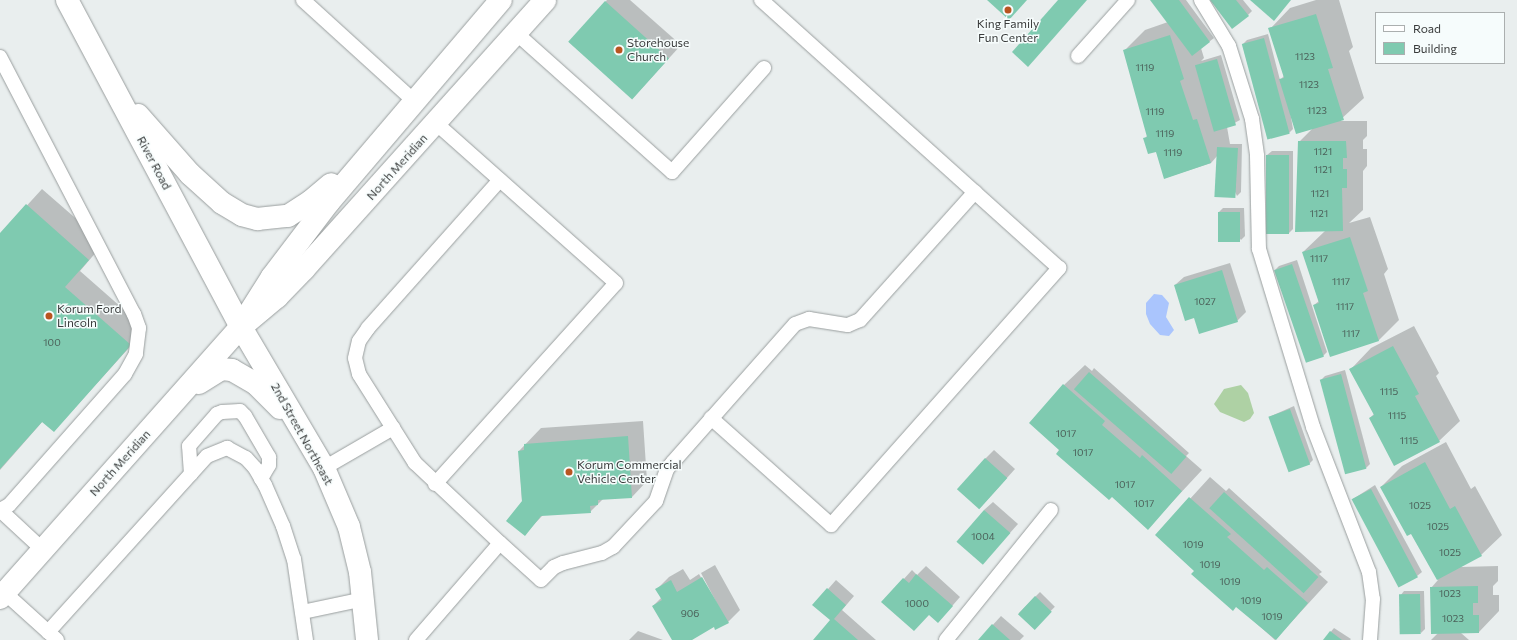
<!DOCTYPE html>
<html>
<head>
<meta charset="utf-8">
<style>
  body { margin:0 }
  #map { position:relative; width:1517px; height:640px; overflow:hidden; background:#e9eeee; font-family:Commissioner,sans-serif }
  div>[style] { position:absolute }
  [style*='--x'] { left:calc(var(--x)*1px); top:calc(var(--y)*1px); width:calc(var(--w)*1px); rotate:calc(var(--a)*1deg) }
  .green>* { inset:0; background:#aed1a4 }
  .water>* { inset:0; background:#aac5fd }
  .shadow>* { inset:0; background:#0003; transform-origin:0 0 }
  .building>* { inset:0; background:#7fcab0; transform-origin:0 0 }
  .roads { filter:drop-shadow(0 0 1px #999e9e) drop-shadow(0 0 1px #999e9e) }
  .lane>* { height:14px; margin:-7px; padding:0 7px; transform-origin:7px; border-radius:7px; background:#fff }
  .primary>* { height:22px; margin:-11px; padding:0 11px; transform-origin:11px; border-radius:11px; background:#fff }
  .dots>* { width:11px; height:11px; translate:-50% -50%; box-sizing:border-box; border:2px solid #f6fcfc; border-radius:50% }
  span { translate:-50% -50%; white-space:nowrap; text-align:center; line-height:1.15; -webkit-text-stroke:3px #f6fcfc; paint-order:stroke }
  .number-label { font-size:10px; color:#4b6059 }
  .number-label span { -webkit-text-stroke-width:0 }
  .poi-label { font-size:12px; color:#3a3c3c }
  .left { translate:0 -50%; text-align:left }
  .street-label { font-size:12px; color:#3a3c3c }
  .legend { position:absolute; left:1375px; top:12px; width:130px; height:52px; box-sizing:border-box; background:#f6fcfc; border:1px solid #abafaf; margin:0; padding:5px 7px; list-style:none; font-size:12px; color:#3a3c3c }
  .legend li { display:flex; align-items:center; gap:8px; height:20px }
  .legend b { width:20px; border:1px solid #abafaf }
</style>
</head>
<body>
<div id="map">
  <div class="green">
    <div style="clip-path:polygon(1241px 385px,1248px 393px,1254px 413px,1250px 419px,1244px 422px,1220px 412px,1214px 404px,1224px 389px)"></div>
  </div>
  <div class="water">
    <div style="clip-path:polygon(1154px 294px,1162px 295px,1169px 303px,1166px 317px,1174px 330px,1169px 336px,1160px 335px,1150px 324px,1146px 314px,1146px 303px)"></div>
  </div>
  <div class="shadow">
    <div style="clip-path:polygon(607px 0,630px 0,681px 45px,633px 98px,569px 42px)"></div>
    <div style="clip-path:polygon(1152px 0,1186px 0,1214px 38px,1201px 48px,1204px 58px,1201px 61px,1221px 55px,1240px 120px,1227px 127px,1230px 144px,1242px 144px,1241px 192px,1237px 196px,1218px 155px,1211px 163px,1165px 178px,1156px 151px,1144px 139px,1148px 135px,1124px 51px,1145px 30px,1168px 22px)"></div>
    <div style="clip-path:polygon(1211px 0,1243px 0,1252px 11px,1248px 15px)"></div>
    <div style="clip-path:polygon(1316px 0,1339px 0,1353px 47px,1349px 51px,1364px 98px,1339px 121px,1367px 121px,1367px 136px,1363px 140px,1363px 149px,1367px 149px,1367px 166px,1363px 171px,1363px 210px,1349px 223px,1370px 217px,1388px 269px,1384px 274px,1399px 320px,1378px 341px,1314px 305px,1319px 301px,1303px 252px,1325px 231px,1299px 142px,1312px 129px,1290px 111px,1293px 129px,1289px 133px,1243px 44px,1247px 40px,1268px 34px,1280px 80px,1284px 76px,1270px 29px,1290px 8px)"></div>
    <div style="clip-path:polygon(1272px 151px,1293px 151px,1293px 229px,1289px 233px,1267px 155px)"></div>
    <div style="clip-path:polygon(42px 189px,104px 243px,80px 271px,146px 329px,54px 431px,43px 421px,0 470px,0 235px)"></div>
    <div style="clip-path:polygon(1223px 208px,1244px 208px,1245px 236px,1241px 240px,1219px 212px)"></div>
    <div style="clip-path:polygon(1297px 260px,1327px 352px,1323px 356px,1275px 270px,1279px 266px)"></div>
    <div style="clip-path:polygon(1230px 263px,1246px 312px,1237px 321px,1194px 317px,1175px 285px,1184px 277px)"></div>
    <div style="clip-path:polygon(1414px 326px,1439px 373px,1436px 376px,1460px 421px,1439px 441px,1370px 418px,1374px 414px,1351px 369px,1371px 348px)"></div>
    <div style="clip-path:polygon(1085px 365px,1092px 371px,1094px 368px,1189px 453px,1186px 456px,1202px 470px,1148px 528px,1061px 450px,1064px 385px)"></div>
    <div style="clip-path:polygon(1345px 370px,1370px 464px,1366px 468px,1321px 380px,1325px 376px)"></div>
    <div style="clip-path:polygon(1294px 406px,1313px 460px,1309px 464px,1269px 417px)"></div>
    <div style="clip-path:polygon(643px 421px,647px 481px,632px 497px,603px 499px,590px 512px,543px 515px,524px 535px,519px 451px,541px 428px)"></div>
    <div style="clip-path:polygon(1446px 442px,1471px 489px,1475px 486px,1502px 535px,1481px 555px,1460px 567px,1498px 566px,1498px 581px,1493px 586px,1493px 595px,1499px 595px,1499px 611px,1479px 632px,1461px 633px,1469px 640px,1431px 640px,1438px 633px,1431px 588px,1438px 580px,1412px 532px,1381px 487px,1402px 466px)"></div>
    <div style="clip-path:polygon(994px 450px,1015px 469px,980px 508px,985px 459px)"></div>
    <div style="clip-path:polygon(1210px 477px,1226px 491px,1229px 488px,1322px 572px,1319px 574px,1328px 582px,1275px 640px,1157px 535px)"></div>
    <div style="clip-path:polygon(1375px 485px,1422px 572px,1417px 576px,1353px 499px)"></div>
    <div style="clip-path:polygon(993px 502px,1018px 524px,991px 554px,984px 510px)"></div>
    <div style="clip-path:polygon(715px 565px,740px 610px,728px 622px,714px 626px,690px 640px,673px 640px,653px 606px,661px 598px,657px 589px,669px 577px,683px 569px,690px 580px,699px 574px,724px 617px,701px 573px)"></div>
    <div style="clip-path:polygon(926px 566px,960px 597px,946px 613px,929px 614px,883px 602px,912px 570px,917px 575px)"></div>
    <div style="clip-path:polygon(836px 580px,854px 596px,842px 610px,876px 640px,814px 640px,832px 620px,814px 605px)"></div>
    <div style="clip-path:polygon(1404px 591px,1424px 591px,1425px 629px,1421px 633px,1400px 596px)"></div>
    <div style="left:1040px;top:592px;width:21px;height:30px;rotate:45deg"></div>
    <div style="clip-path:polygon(1001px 616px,1024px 636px,1020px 640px,979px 640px)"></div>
    <div style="clip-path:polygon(1334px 628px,1351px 639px,1350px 640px,1324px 640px)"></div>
    <div style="clip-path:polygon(638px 631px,663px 640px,629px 640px)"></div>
  </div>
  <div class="building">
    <div style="clip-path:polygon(987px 0,1027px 0,1009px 20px)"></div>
    <div style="clip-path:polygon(1058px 0,1087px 0,1028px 67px,1012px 52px)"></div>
    <div style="clip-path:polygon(1150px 0,1179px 0,1210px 42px,1192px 56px)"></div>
    <div style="clip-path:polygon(1210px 0,1236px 0,1249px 16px,1232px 29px)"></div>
    <div style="clip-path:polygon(1250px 0,1291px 0,1274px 21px)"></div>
    <div style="left:605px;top:1px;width:86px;height:55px;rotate:42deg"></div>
    <div style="clip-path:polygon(1316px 14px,1333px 68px,1328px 69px,1344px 120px,1296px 134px,1279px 79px,1284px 78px,1268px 28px)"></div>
    <div style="clip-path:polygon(1170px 35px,1184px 79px,1180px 81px,1193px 120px,1197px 119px,1211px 163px,1164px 179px,1156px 152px,1148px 154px,1143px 138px,1147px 137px,1123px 50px)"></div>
    <div style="left:1264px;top:38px;width:99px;height:23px;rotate:75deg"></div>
    <div style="left:1217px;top:59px;width:69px;height:23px;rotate:74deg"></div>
    <div style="clip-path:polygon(1298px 141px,1346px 141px,1347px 158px,1343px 158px,1343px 169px,1347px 169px,1347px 188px,1342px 188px,1343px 231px,1295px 232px)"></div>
    <div style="left:1217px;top:147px;width:21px;height:50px;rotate:3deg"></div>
    <div style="left:1266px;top:155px;width:23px;height:79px"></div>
    <div style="clip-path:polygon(26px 204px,89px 260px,65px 287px,131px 345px,54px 432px,42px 422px,0 469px,0 233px)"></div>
    <div style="left:1218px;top:212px;width:22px;height:30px"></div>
    <div style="clip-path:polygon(1350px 237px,1368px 291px,1363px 293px,1379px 341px,1330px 357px,1313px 305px,1319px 303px,1302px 252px)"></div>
    <div style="left:1292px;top:264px;width:98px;height:19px;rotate:71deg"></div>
    <div style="clip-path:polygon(1222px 270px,1238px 322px,1199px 334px,1194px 318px,1185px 321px,1174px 285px)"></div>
    <div style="clip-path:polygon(1393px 346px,1419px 394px,1415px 396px,1440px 442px,1394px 466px,1369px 418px,1374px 415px,1349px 369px)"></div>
    <div style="left:1089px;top:372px;width:129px;height:23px;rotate:41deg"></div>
    <div style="left:1341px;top:374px;width:98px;height:22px;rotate:75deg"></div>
    <div style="clip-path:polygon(1063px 384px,1105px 421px,1102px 425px,1140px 458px,1142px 455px,1182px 491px,1148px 530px,1112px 497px,1109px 500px,1056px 454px,1059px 450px,1029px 423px)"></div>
    <div style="left:1290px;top:409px;width:59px;height:23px;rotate:70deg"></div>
    <div style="clip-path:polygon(628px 436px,632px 498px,598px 500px,598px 505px,590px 506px,591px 513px,541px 516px,525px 536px,506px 521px,522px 501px,518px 451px,524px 450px,524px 444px)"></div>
    <div style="left:985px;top:458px;width:30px;height:42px;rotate:42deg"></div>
    <div style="clip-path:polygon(1425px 462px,1450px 509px,1455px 506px,1482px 556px,1437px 580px,1411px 534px,1407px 536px,1380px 487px)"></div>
    <div style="left:1371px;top:489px;width:100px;height:22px;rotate:62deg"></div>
    <div style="left:1224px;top:492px;width:127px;height:22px;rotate:42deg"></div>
    <div style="clip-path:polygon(1189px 497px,1231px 534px,1227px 537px,1264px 570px,1267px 567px,1308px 603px,1276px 640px,1236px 607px,1233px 611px,1191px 574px,1194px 571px,1155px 535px)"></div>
    <div style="left:984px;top:510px;width:35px;height:42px;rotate:41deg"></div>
    <div style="clip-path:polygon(916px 574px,953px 606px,938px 623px,929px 615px,914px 631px,881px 602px,903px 578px,909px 583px)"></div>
    <div style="clip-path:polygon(702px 577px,729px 623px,715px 630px,714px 627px,692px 640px,672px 640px,652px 606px,662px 600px,655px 589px,671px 580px,677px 592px)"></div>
    <div style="clip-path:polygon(1478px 586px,1478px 603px,1473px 603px,1473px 615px,1479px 615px,1479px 633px,1431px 634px,1430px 587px)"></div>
    <div style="clip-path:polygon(827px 588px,846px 605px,834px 619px,858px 640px,813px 640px,830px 620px,812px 605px)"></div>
    <div style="left:1420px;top:594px;width:40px;height:21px;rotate:89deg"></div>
    <div style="left:1035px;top:596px;width:23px;height:25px;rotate:43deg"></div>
    <div style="clip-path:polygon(992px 624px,1010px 640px,978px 640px)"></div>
    <div style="clip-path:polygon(1330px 631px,1342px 640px,1323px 640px)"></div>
  </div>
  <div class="roads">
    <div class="lane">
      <div style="--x:303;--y:0;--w:150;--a:42.3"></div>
      <div style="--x:1201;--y:0;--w:54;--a:58.7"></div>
      <div style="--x:1229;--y:46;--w:77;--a:72.5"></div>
      <div style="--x:1252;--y:119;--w:37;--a:82"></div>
      <div style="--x:1257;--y:156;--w:93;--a:88.8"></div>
      <div style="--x:1259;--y:249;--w:186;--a:73.1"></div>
      <div style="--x:1313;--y:427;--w:155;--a:68.9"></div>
      <div style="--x:1369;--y:572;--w:27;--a:82"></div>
      <div style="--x:1373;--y:599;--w:41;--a:94.2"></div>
      <div style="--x:516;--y:33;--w:209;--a:41.7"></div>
      <div style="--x:672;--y:172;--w:139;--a:-48.5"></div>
      <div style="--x:1078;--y:56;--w:75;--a:-48.2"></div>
      <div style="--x:0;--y:57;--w:290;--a:62.5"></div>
      <div style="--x:134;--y:314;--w:15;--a:70"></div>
      <div style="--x:139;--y:328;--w:26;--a:97"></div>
      <div style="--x:136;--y:354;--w:23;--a:119"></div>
      <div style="--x:125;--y:374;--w:175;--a:131.5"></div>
      <div style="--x:9;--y:505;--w:10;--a:151"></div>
      <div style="--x:0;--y:510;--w:59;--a:42.9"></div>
      <div style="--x:711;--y:418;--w:161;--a:41.7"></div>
      <div style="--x:831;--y:525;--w:344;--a:-48.4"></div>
      <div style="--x:1059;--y:268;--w:401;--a:-138"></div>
      <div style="--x:324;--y:468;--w:80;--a:-30.1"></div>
      <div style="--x:191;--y:474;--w:28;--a:-94"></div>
      <div style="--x:189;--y:446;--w:43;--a:-48.8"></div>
      <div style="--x:217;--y:414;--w:5;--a:-22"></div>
      <div style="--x:222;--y:412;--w:18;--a:-3"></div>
      <div style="--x:240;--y:411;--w:7;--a:45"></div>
      <div style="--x:245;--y:416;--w:48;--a:59.7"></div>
      <div style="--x:269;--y:457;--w:8;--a:90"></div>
      <div style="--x:269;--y:465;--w:16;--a:120"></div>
      <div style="--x:435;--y:484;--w:270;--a:-48"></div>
      <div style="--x:616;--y:283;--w:241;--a:-138.4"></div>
      <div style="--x:500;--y:543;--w:117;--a:-136.7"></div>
      <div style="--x:415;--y:463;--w:105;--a:-122.2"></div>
      <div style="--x:359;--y:374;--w:16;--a:-104"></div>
      <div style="--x:355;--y:358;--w:17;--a:-77"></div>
      <div style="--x:359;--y:341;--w:16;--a:-55"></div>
      <div style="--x:368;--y:328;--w:198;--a:-48.3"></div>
      <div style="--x:5;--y:593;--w:70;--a:42.1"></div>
      <div style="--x:303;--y:612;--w:62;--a:-12"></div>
      <div style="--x:48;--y:632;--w:237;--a:-47.9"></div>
      <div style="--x:207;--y:456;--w:22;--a:-22"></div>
      <div style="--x:227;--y:448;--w:21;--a:28"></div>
      <div style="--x:246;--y:458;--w:13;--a:48"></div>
      <div style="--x:255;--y:468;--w:20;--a:60"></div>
      <div style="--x:265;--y:485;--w:45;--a:66.3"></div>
      <div style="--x:283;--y:526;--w:35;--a:72"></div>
      <div style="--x:294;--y:559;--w:82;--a:81.6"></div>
      <div style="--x:416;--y:640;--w:128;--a:-49.1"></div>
      <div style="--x:500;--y:543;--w:55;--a:42.1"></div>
      <div style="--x:541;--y:580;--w:18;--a:-45"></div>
      <div style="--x:554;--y:567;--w:10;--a:-24"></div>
      <div style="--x:563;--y:563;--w:40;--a:-14.4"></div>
      <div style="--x:602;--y:553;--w:13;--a:-29"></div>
      <div style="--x:613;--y:547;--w:63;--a:-46.9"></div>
      <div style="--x:656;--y:501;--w:34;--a:-71"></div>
      <div style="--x:667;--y:469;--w:9;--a:-49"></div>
      <div style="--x:673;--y:462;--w:184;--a:-48.5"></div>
      <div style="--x:795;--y:324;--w:15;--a:-20"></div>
      <div style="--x:809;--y:319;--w:39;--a:9"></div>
      <div style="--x:848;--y:325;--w:13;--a:-23"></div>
      <div style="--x:860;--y:320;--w:172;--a:-48.1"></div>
      <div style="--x:946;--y:640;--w:167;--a:-51.1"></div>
    </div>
    <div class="primary">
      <div style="--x:67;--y:0;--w:370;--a:62"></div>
      <div style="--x:241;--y:327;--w:164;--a:59.5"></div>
      <div style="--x:324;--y:468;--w:64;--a:67"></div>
      <div style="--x:349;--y:527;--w:46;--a:76.3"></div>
      <div style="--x:360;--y:572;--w:68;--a:84.1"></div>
      <div style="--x:138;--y:115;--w:79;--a:48.6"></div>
      <div style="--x:190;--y:174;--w:43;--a:42.2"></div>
      <div style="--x:222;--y:203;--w:23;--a:31"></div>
      <div style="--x:242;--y:215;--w:16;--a:15"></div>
      <div style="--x:257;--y:219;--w:31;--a:-6"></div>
      <div style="--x:288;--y:216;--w:27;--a:-33"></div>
      <div style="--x:311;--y:201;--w:26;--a:-40"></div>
      <div style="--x:248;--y:315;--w:45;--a:-57.7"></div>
      <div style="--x:272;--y:277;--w:94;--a:-52.8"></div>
      <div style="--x:329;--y:202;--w:265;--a:-49.6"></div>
      <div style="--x:199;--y:383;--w:26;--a:-32"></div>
      <div style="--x:221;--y:369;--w:11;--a:5"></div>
      <div style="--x:232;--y:370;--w:28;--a:30"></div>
      <div style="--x:256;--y:384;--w:34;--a:45"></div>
      <div style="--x:0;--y:598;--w:363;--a:-48.4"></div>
      <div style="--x:241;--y:327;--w:47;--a:-39.8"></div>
      <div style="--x:277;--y:297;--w:39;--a:-46"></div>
      <div style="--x:304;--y:269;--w:361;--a:-48.1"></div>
    </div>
  </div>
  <div class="dots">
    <div style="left:1008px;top:10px;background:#b95520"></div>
    <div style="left:619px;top:50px;background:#b95520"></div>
    <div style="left:49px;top:316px;background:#b95520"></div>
    <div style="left:569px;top:472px;background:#b95520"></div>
  </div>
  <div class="number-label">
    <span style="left:1305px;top:57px">1123</span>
    <span style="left:1145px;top:68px">1119</span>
    <span style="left:1309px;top:85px">1123</span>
    <span style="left:1317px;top:111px">1123</span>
    <span style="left:1155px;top:112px">1119</span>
    <span style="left:1165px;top:134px">1119</span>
    <span style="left:1323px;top:152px">1121</span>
    <span style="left:1173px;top:153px">1119</span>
    <span style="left:1323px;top:170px">1121</span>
    <span style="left:1320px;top:194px">1121</span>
    <span style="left:1319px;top:214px">1121</span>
    <span style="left:1319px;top:259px">1117</span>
    <span style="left:1341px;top:282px">1117</span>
    <span style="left:1205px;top:302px">1027</span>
    <span style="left:1345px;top:307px">1117</span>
    <span style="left:1351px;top:334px">1117</span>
    <span style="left:52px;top:343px">100</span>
    <span style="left:1389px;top:392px">1115</span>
    <span style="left:1397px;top:416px">1115</span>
    <span style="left:1066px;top:434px">1017</span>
    <span style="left:1409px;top:441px">1115</span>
    <span style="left:1083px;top:453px">1017</span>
    <span style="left:1125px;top:485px">1017</span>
    <span style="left:1144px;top:504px">1017</span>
    <span style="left:1420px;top:506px">1025</span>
    <span style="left:1438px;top:527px">1025</span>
    <span style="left:983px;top:537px">1004</span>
    <span style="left:1193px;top:545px">1019</span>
    <span style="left:1450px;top:553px">1025</span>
    <span style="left:1210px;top:565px">1019</span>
    <span style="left:1230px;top:582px">1019</span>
    <span style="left:1450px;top:594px">1023</span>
    <span style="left:1251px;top:601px">1019</span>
    <span style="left:917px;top:604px">1000</span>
    <span style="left:690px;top:614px">906</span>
    <span style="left:1272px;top:617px">1019</span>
    <span style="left:1453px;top:619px">1023</span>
  </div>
  <div class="poi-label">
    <span style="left:1008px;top:31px">King Family<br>Fun Center</span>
    <span class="left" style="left:627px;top:50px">Storehouse<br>Church</span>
    <span class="left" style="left:57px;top:316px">Korum Ford<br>Lincoln</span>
    <span class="left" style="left:577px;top:472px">Korum Commercial<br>Vehicle Center</span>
  </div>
  <div class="street-label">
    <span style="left:154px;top:163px;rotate:62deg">River Road</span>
    <span style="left:397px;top:167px;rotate:-48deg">North Meridian</span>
    <span style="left:302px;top:434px;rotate:61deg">2nd Street Northeast</span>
    <span style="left:120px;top:463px;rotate:-48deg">North Meridian</span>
  </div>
  <ul class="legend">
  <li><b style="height:5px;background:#fff"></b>Road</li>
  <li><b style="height:11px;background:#7fcab0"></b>Building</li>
  </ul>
</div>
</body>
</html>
